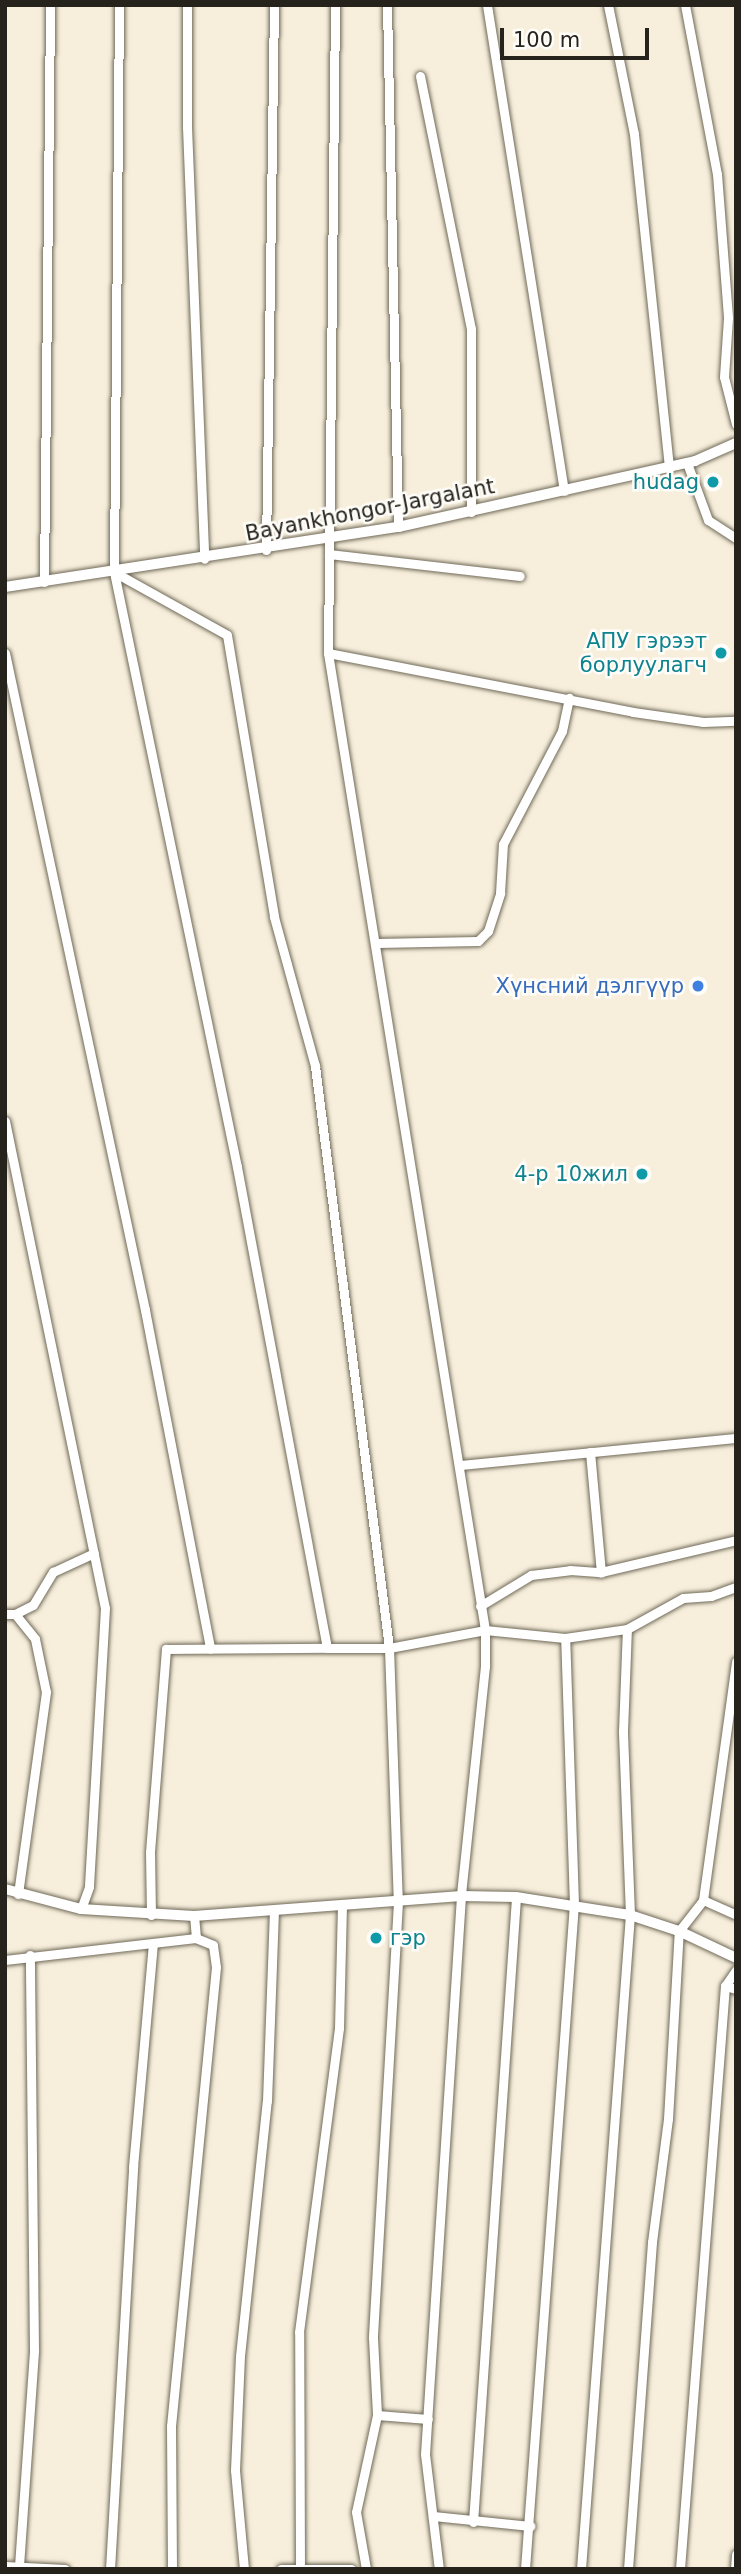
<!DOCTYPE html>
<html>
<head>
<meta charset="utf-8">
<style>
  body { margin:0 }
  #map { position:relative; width:741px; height:2574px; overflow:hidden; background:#f7efdc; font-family:"DejaVu Sans",sans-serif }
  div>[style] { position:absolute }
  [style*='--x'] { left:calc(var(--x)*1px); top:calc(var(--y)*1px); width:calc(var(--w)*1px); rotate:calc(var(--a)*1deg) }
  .roads { filter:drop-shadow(0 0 2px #706958) drop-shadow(0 0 2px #706958) }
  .minor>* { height:9px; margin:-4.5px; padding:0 4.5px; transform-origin:4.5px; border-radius:4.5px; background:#fff }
  .tertiary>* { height:10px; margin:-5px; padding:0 5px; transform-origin:5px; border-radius:5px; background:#fff }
  .dots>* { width:19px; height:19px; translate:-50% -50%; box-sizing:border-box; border:4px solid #fffdf9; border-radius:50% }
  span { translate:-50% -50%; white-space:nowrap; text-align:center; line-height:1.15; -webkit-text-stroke:5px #fffdf9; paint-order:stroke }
  .culture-label { font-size:21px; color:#0d838f }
  .right { translate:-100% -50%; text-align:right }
  .left { translate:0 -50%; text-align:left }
  .street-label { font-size:21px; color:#26231c }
  .shop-label { font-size:21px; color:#366cbe }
  .frame { position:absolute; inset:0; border:7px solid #26231c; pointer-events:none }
  .scale { position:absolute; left:500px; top:28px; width:149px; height:32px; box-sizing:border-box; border:4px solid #26231c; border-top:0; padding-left:9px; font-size:21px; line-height:24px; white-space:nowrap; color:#26231c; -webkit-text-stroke:5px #fffdf9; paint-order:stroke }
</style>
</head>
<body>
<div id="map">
  <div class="roads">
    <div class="minor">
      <div style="--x:119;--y:5;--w:567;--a:90.51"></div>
      <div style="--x:114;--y:572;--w:608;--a:78.32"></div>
      <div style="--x:237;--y:1167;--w:489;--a:79.4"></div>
      <div style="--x:327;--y:1648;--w:62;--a:0"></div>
      <div style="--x:389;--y:1648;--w:98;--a:-10.6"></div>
      <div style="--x:485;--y:1630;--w:80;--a:5.7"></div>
      <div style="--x:187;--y:5;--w:122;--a:90"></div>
      <div style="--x:187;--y:127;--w:432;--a:87.7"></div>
      <div style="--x:335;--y:5;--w:648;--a:90.62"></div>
      <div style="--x:328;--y:653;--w:990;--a:80.87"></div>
      <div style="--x:485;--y:1630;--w:36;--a:90"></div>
      <div style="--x:485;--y:1666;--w:231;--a:96"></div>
      <div style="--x:461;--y:1896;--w:559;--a:93.69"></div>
      <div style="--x:425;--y:2454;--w:116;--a:83.1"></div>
      <div style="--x:387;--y:5;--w:522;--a:88.79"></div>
      <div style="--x:487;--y:5;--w:492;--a:81"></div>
      <div style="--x:608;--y:5;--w:132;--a:78.6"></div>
      <div style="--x:634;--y:134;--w:335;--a:84"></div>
      <div style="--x:685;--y:5;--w:172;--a:79.3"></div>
      <div style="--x:717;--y:174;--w:144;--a:85.6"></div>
      <div style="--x:728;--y:318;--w:59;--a:93.9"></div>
      <div style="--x:724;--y:377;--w:49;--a:75.7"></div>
      <div style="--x:420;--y:76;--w:258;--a:78.6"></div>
      <div style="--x:471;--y:329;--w:183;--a:90"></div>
      <div style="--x:687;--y:463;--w:61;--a:69.8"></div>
      <div style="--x:708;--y:520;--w:33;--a:33"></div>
      <div style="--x:266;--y:550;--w:545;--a:-89.16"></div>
      <div style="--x:329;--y:554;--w:192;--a:6.6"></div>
      <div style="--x:114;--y:572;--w:129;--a:29.1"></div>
      <div style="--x:227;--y:635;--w:286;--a:80.5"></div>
      <div style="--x:274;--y:917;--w:155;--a:74.6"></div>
      <div style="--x:315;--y:1066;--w:587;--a:82.75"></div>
      <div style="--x:389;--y:1648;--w:254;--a:88"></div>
      <div style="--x:398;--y:1902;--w:437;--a:93.3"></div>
      <div style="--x:373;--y:2338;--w:77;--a:87"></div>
      <div style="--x:377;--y:2415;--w:99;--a:102.2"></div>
      <div style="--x:356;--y:2512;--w:58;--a:80"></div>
      <div style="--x:44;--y:582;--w:577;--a:-89.4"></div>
      <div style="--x:5;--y:653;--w:672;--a:77.97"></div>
      <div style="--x:145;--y:1310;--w:345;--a:79.1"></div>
      <div style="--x:328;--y:653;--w:311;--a:10.9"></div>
      <div style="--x:633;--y:712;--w:71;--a:8.1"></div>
      <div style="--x:703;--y:722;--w:33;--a:-2"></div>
      <div style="--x:377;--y:943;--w:101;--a:-1.1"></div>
      <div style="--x:478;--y:941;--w:14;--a:-45"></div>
      <div style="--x:488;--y:931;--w:40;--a:-72"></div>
      <div style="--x:500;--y:893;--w:49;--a:-86.5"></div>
      <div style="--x:503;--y:844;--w:127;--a:-62.4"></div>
      <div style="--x:562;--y:731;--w:34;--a:-78"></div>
      <div style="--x:5;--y:1121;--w:497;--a:78.4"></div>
      <div style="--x:105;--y:1608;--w:279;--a:93.3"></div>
      <div style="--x:89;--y:1887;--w:23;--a:110"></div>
      <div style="--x:590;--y:1452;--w:121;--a:84.8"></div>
      <div style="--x:460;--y:1465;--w:277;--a:-5.6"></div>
      <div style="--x:480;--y:1606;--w:60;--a:-31.3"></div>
      <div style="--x:531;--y:1575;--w:39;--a:-7"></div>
      <div style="--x:570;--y:1570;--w:31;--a:4"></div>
      <div style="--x:601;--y:1572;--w:139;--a:-13.3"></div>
      <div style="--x:5;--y:1614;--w:10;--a:0"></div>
      <div style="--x:15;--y:1614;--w:20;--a:-27"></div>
      <div style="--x:33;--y:1605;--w:39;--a:-59"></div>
      <div style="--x:53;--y:1572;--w:45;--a:-24.9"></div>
      <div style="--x:15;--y:1614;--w:32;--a:51"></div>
      <div style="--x:35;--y:1639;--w:54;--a:78.3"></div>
      <div style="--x:46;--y:1692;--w:204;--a:97.9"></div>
      <div style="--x:703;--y:1900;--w:36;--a:24"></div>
      <div style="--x:151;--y:1915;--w:63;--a:-90.9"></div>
      <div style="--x:150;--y:1852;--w:204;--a:-85.5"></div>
      <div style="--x:166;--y:1649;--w:161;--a:-0.4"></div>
      <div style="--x:5;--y:1960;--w:192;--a:-6.6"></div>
      <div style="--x:196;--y:1938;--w:22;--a:-95"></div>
      <div style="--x:725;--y:1986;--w:11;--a:15"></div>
      <div style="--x:377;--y:2415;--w:51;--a:4.5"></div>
      <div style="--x:433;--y:2516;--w:98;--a:5.9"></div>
      <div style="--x:473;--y:2522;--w:626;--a:-86.06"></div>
      <div style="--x:5;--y:2566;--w:60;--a:2.9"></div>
      <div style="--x:19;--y:2566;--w:217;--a:-86"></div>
      <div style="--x:34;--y:2350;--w:395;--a:-90.6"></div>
      <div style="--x:300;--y:2566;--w:234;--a:-90.2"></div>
      <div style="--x:299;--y:2332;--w:307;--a:-82.5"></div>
      <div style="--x:339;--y:2028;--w:123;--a:-88.6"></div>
      <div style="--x:110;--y:2569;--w:403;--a:-86.7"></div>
      <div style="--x:133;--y:2167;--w:223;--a:-84.9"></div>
      <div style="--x:172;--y:2569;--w:143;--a:-90.4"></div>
      <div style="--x:171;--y:2426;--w:461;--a:-84.4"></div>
      <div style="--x:216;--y:1967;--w:22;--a:-98"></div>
      <div style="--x:213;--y:1945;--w:18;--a:-158"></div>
      <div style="--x:244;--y:2569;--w:99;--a:-95.2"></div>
      <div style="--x:235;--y:2470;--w:114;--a:-87.5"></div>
      <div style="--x:240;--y:2356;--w:256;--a:-84"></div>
      <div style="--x:267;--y:2101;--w:190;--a:-87.9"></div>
      <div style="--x:281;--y:2569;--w:70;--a:0"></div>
      <div style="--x:525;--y:2569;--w:667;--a:-85.79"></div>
      <div style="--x:574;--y:1904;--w:266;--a:-91.9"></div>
      <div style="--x:565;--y:1638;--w:63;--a:-8.3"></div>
      <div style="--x:627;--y:1629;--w:64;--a:-29"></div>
      <div style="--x:683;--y:1598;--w:28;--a:-4"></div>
      <div style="--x:711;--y:1596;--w:27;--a:-20"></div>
      <div style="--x:581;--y:2569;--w:656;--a:-85.72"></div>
      <div style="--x:630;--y:1915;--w:184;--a:-92.2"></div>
      <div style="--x:623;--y:1731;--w:102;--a:-87.8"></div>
      <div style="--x:628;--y:2569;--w:328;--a:-85.8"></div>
      <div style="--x:652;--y:2242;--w:124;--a:-82.6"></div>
      <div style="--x:668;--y:2119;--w:188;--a:-86.7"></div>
      <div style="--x:679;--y:1931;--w:39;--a:-52"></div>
      <div style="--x:703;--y:1900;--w:241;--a:-82.1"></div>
      <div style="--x:680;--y:2569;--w:585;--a:-85.59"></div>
      <div style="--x:725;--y:1986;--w:19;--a:-55"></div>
      <div style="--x:735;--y:2569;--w:15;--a:-86"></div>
    </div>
    <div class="tertiary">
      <div style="--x:5;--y:587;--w:398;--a:-8.7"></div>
      <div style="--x:398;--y:527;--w:304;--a:-12.5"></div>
      <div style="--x:695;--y:461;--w:45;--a:-23.7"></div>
      <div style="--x:5;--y:1889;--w:79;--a:14.7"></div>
      <div style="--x:81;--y:1909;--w:113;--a:3.5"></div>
      <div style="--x:194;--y:1916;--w:268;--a:-4.3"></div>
      <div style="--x:461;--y:1896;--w:55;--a:1"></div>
      <div style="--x:516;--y:1897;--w:115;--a:9"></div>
      <div style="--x:630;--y:1915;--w:52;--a:18.1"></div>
      <div style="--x:679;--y:1931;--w:63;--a:25.3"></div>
    </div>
  </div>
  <div class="dots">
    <div style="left:713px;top:482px;background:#0f9aa8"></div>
    <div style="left:721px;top:653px;background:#0f9aa8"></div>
    <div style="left:698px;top:986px;background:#3f7fe0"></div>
    <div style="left:642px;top:1174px;background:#0f9aa8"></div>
    <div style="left:376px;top:1938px;background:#0f9aa8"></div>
  </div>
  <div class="culture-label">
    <span class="right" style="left:699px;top:482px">hudag</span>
    <span class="right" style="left:707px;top:653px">АПУ гэрээт<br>борлуулагч</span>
    <span class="right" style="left:628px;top:1174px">4-р 10жил</span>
    <span class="left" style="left:390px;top:1938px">гэр</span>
  </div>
  <div class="street-label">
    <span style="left:370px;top:510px;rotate:-11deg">Bayankhongor-Jargalant</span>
  </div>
  <div class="shop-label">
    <span class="right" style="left:684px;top:986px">Хүнсний дэлгүүр</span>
  </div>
  <div class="frame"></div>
  <div class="scale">100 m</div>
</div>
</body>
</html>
